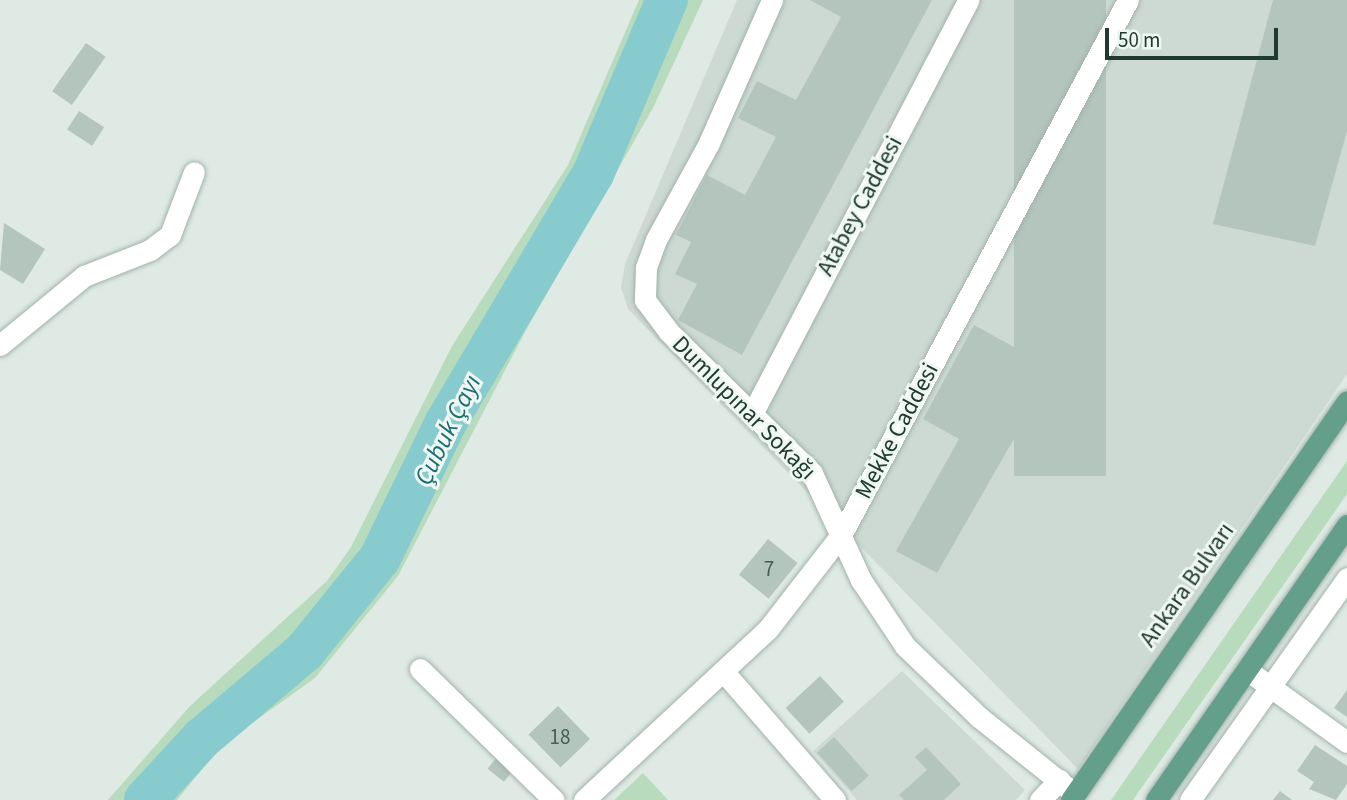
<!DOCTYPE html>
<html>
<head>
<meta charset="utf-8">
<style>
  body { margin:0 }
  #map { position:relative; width:1347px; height:800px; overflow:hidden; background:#dfeae4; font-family:"Source Sans 3",sans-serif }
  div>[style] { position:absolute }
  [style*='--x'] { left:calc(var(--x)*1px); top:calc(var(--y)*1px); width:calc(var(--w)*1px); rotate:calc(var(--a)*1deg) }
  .built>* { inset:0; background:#cddad3 }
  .green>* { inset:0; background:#b8dbbe }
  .river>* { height:42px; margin:-21px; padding:0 21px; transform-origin:21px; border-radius:21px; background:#87cbcf }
  .building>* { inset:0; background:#b4c5bd; transform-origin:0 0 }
  .roads { filter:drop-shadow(0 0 2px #a2b2ab) drop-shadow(0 0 2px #a2b2ab) }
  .minor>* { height:21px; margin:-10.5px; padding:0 10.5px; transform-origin:10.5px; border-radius:10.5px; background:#fff }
  .major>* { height:21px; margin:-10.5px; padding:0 10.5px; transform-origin:10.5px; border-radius:10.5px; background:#649f8b }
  span { translate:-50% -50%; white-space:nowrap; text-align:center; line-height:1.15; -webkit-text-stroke:6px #eff7f2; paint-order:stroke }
  .number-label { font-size:21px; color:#455d54 }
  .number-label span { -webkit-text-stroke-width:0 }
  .street-label { font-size:24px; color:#203a31 }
  .water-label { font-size:26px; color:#1b6e75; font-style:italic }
  .scale { position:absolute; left:1105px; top:28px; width:173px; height:32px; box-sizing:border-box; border:4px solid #203a31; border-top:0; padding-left:9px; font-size:21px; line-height:24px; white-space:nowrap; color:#203a31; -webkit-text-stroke:5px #eff7f2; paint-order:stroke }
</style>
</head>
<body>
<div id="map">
  <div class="built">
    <div style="clip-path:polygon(737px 0,1347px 0,1347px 374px,1078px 769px,628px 309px,621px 287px,625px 264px)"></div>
    <div style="clip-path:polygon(902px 671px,1025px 790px,1016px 800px,857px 800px,813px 751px)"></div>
  </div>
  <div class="green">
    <div style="clip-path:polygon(639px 0,703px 0,653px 108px,525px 332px,398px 576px,315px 678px,223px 744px,177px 800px,108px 800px,190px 706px,327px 581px,351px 547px,452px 346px,568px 165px)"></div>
    <div style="clip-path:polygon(1347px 461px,1347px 494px,1308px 550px,1133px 800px,1111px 800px)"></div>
    <div style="clip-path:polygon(643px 773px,668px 800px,614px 800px)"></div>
  </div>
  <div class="river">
    <div style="--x:145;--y:800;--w:83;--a:-47.4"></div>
    <div style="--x:201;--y:739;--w:136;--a:-40.2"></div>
    <div style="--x:305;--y:651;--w:119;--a:-51.1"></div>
    <div style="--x:380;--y:558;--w:149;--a:-64.1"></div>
    <div style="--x:445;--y:424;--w:291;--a:-59.4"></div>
    <div style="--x:593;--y:174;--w:189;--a:-67"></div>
  </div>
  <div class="building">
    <div style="clip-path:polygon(810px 0,932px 0,742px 355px,678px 320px,697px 284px,675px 274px,691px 242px,676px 235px,707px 175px,745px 195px,776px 137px,738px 118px,757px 81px,796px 100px,841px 17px)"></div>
    <div style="left:1014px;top:0;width:92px;height:476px"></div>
    <div style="clip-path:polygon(1273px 0,1347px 0,1347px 131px,1315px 246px,1213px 224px)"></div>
    <div style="left:86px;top:43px;width:24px;height:59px;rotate:35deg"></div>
    <div style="left:79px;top:111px;width:30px;height:22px;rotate:33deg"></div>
    <div style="clip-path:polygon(4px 223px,45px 249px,23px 284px,0 270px)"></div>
    <div style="clip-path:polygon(974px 325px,1054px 369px,937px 573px,896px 551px,959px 439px,923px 419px)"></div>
    <div style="left:768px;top:539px;width:38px;height:46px;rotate:39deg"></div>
    <div style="left:820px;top:676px;width:35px;height:47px;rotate:47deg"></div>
    <div style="clip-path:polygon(1347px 690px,1347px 717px,1334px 708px)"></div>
    <div style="left:558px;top:706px;width:46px;height:41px;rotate:46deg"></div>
    <div style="left:834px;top:737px;width:52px;height:23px;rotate:48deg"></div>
    <div style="clip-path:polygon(1315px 745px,1347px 766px,1347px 784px,1336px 800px,1309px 789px,1314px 782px,1297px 771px)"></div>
    <div style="clip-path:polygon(926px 747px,961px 784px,944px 800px,904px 800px,899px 795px,927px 770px,915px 757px)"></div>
    <div style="left:497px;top:757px;width:21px;height:15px;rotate:39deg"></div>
    <div style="clip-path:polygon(1280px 791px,1292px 800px,1273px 800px)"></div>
  </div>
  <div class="roads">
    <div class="minor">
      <div style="--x:772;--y:0;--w:156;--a:113.8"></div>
      <div style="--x:709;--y:143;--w:111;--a:118.7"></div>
      <div style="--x:656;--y:240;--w:30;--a:110"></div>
      <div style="--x:646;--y:268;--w:32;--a:92"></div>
      <div style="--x:645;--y:300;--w:40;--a:53"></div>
      <div style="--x:669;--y:332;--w:201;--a:44.6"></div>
      <div style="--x:812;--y:473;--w:118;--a:65.4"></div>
      <div style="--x:861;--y:580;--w:79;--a:56.3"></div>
      <div style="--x:905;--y:646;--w:103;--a:43.8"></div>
      <div style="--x:979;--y:717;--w:123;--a:38.7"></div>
      <div style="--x:0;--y:345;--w:109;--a:-39.4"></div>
      <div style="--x:84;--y:276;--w:71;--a:-21.5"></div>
      <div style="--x:150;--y:250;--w:25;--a:-37"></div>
      <div style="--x:170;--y:235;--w:67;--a:-69.1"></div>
      <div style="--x:753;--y:412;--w:465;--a:-62.4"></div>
      <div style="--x:420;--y:669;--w:187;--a:44.4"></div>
      <div style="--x:1247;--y:670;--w:123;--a:35.8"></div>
      <div style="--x:723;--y:671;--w:171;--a:49"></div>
      <div style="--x:584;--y:800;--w:251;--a:-42.9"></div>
      <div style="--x:768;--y:629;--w:119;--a:-52.2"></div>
      <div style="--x:841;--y:535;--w:607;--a:-61.79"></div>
      <div style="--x:1040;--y:800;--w:28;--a:-46"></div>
      <div style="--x:1190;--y:800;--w:272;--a:-54.7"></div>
    </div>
    <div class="major">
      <div style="--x:1071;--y:800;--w:485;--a:-55.3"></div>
      <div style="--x:1156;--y:800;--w:335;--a:-55.2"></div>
    </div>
  </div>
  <div class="number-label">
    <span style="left:769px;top:569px">7</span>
    <span style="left:560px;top:737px">18</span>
  </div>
  <div class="street-label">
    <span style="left:860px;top:206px;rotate:-62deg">Atabey Caddesi</span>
    <span style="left:744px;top:408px;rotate:45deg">Dumlupınar Sokağı</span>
    <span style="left:897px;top:431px;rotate:-62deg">Mekke Caddesi</span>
    <span style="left:1187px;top:585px;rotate:-55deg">Ankara Bulvarı</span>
  </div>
  <div class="water-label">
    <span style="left:448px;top:430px;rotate:-64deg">Çubuk Çayı</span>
  </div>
  <div class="scale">50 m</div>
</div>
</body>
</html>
